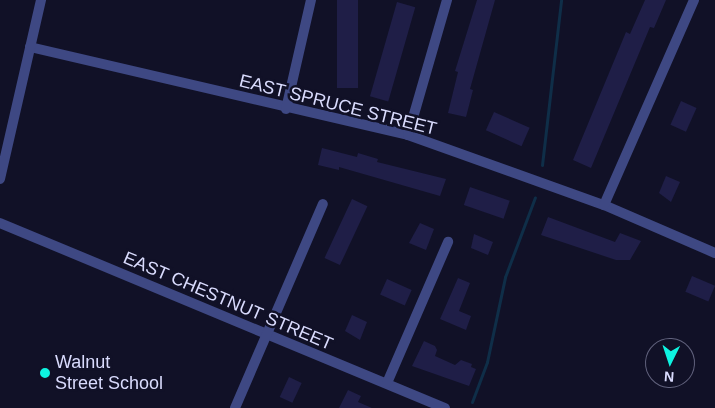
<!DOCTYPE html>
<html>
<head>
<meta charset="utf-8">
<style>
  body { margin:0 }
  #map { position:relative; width:715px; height:408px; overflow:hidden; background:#111127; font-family:Helvetica,sans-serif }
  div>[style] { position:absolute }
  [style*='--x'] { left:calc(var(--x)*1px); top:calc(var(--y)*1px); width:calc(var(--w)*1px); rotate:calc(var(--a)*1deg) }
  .stream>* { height:3px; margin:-1.5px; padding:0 1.5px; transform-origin:1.5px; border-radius:1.5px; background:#0f2e48 }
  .building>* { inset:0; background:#1f1e47; transform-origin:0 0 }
  .minor>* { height:10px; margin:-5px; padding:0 5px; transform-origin:5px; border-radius:5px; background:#3e4883 }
  .tertiary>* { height:10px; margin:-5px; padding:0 5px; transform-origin:5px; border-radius:5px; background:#3e4883 }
  .dots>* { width:14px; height:14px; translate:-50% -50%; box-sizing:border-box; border:2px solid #111127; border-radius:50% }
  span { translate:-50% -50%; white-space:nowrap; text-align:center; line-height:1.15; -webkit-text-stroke:5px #111127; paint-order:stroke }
  .street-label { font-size:18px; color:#d9dbfd }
  .poi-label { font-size:18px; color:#d9dbfd }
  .left { translate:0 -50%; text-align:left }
  .north { position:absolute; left:645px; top:338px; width:50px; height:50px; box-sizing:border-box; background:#111127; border:1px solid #61627d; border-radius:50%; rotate:184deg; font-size:14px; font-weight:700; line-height:20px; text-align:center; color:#d9dbfd }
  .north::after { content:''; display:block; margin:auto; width:18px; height:22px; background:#0ef3e1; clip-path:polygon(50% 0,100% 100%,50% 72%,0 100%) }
</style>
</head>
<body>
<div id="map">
  <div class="stream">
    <div style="--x:542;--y:165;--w:166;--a:-83.4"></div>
    <div style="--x:472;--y:402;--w:43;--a:-69.4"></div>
    <div style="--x:487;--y:362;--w:87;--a:-78"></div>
    <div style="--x:505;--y:277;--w:85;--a:-69.4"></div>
  </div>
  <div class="building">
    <div style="left:337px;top:0;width:21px;height:88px"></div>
    <div style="clip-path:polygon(477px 0,495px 0,470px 89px,473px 90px,466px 117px,448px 113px,458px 72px,455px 71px)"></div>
    <div style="clip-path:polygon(645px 0,666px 0,654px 28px,650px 27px,591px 168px,573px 160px,626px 32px,630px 34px)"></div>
    <div style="left:397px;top:2px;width:19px;height:98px;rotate:16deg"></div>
    <div style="left:681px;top:101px;width:17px;height:26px;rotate:24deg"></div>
    <div style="left:494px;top:112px;width:39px;height:20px;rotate:24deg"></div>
    <div style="clip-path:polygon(322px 148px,357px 157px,358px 153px,378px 159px,377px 162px,446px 179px,440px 196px,339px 167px,339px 170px,318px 165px)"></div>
    <div style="clip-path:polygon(666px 176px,680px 182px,671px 202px,659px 193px)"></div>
    <div style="left:470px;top:187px;width:42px;height:19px;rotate:19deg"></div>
    <div style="left:352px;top:199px;width:17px;height:65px;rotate:25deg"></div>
    <div style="clip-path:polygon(548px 217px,615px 242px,620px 233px,641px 241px,630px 260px,616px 260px,541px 235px)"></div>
    <div style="clip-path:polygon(420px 223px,434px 229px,426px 250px,409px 243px)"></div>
    <div style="clip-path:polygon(474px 234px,493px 242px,488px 255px,471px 248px)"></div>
    <div style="left:692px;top:276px;width:25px;height:17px;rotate:23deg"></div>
    <div style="clip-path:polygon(458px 278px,470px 283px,459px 311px,471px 316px,466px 330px,440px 319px)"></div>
    <div style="left:387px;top:279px;width:27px;height:17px;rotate:24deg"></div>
    <div style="clip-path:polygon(352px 315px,367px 322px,360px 340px,345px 331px)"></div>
    <div style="clip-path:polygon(424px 341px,435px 346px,437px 350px,435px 356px,455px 365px,461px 360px,472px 364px,471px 367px,476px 369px,469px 386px,412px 366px)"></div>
    <div style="left:289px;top:377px;width:14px;height:22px;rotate:25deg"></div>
    <div style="clip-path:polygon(348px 390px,361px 396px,358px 402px,372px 408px,339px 408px)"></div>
  </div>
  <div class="minor">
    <div style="--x:30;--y:47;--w:388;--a:13.1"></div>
    <div style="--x:408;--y:135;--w:208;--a:19.7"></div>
    <div style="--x:604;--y:205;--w:121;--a:23.4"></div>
    <div style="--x:286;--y:109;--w:112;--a:-77.1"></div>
    <div style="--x:408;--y:135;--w:141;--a:-73.9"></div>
    <div style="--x:604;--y:205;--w:224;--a:-66.3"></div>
    <div style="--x:0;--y:223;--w:482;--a:22.6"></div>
    <div style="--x:387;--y:383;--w:154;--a:-66.6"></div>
    <div style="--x:235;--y:408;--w:222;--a:-66.7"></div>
  </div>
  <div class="tertiary">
    <div style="--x:0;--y:179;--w:184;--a:-77.1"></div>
  </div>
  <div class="dots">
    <div style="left:45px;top:373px;background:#0ef3e1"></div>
  </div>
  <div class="street-label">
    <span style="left:338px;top:105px;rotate:14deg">EAST SPRUCE STREET</span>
    <span style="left:228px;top:301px;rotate:23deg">EAST CHESTNUT STREET</span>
  </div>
  <div class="poi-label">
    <span class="left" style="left:55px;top:373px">Walnut<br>Street School</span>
  </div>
  <div class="north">N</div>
</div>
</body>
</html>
